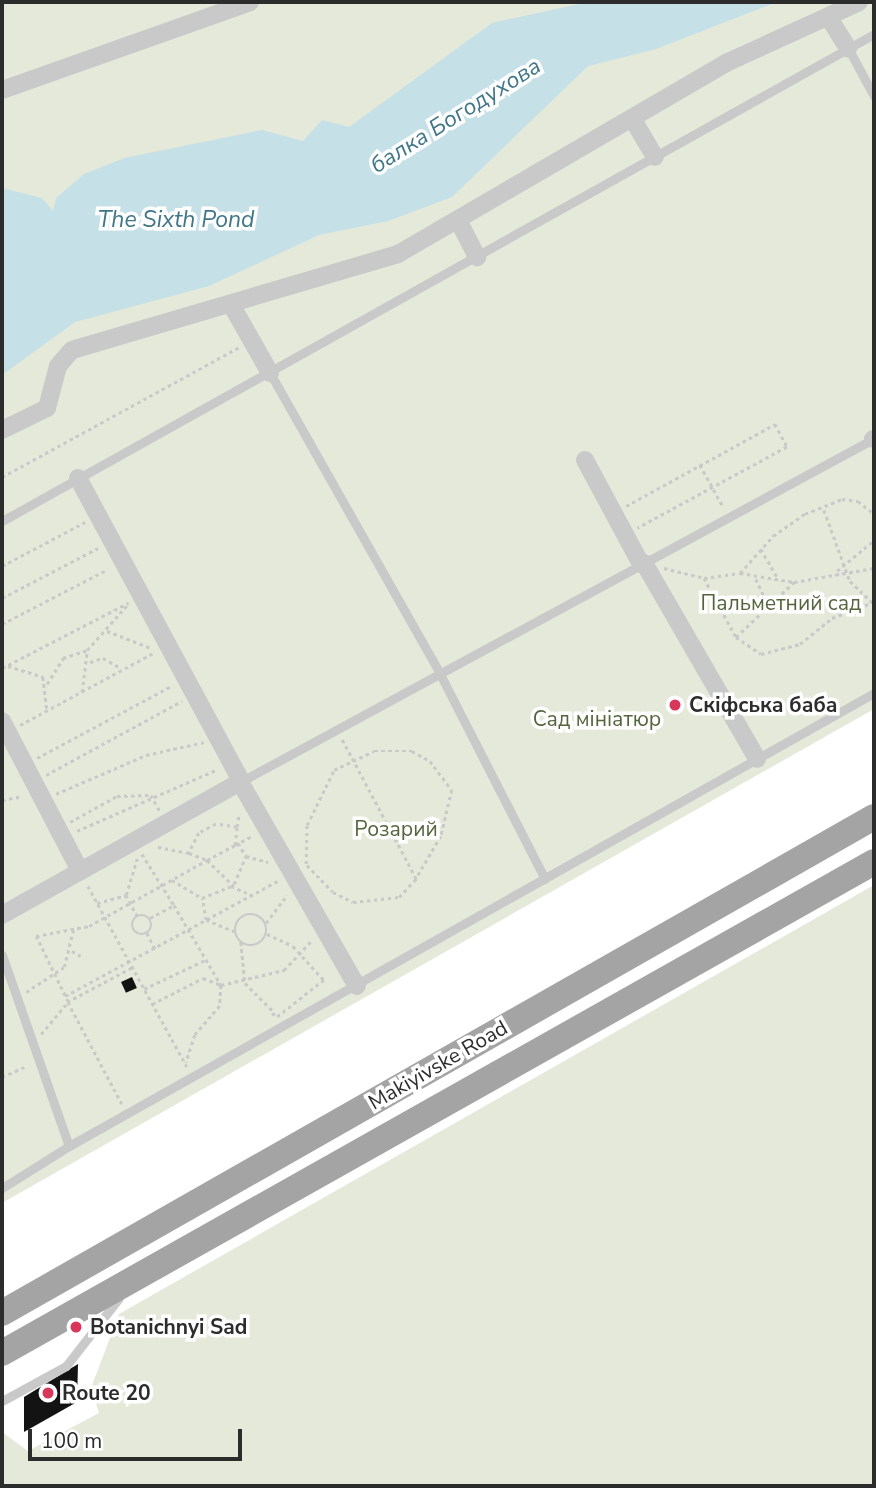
<!DOCTYPE html>
<html>
<head>
<meta charset="utf-8">
<style>
  body { margin:0 }
  #map { position:relative; width:876px; height:1488px; overflow:hidden; background:#fff; font-family:"Nunito Sans",sans-serif }
  div>[style] { position:absolute }
  [style*='--x'] { left:calc(var(--x)*1px); top:calc(var(--y)*1px); width:calc(var(--w)*1px); rotate:calc(var(--a)*1deg) }
  .green>* { inset:0; background:#e4e9d9 }
  .water>* { inset:0; background:#c6e0e8 }
  .building>* { inset:0; background:#131313; transform-origin:0 0 }
  .path>* { height:2.5px; margin-top:-1.25px; transform-origin:0; background:repeating-linear-gradient(90deg,#c9c9c9 0 3.5px,transparent 0 7px) }
  .path>.ring { margin:-1.25px; padding:0; box-sizing:content-box; background:none; border:2.5px solid #c9c9c9; border-radius:50% }
  .lane>* { height:9px; margin:-4.5px; padding:0 4.5px; transform-origin:4.5px; border-radius:4.5px; background:#c9c9c9 }
  .street>* { height:18px; margin:-9px; padding:0 9px; transform-origin:9px; border-radius:9px; background:#c9c9c9 }
  .primary>* { height:26px; margin:-13px; padding:0 13px; transform-origin:13px; border-radius:13px; background:#a4a4a4 }
  .dots>* { width:19px; height:19px; translate:-50% -50%; box-sizing:border-box; border:4px solid #fff; border-radius:50% }
  span { translate:-50% -50%; white-space:nowrap; text-align:center; line-height:1.15; -webkit-text-stroke:7px #fff; paint-order:stroke }
  .park-label { font-size:21px; color:#55643c }
  .poi-label { font-size:21px; color:#2c2c2c; font-weight:700 }
  .left { translate:0 -50%; text-align:left }
  .street-label { font-size:21px; color:#2c2c2c }
  .water-label { font-size:23px; color:#3f7688; font-style:italic }
  .frame { position:absolute; inset:0; border:4px solid #2c2c2c; pointer-events:none }
  .scale { position:absolute; left:28px; top:1429px; width:214px; height:32px; box-sizing:border-box; border:4px solid #2c2c2c; border-top:0; padding-left:9px; font-size:21px; line-height:24px; white-space:nowrap; color:#2c2c2c; -webkit-text-stroke:5px #fff; paint-order:stroke }
</style>
</head>
<body>
<div id="map">
  <div class="green">
    <div style="clip-path:polygon(2px 2px,874px 2px,874px 709px,2px 1203px)"></div>
    <div style="clip-path:polygon(874px 885px,874px 1486px,2px 1486px,2px 1432px,28px 1451px,99px 1413px,91px 1388px,119px 1314px)"></div>
  </div>
  <div class="water">
    <div style="clip-path:polygon(588px 2px,777px 2px,656px 49px,588px 66px,452px 197px,388px 221px,319px 235px,209px 286px,75px 322px,2px 375px,2px 188px,42px 198px,53px 211px,56px 198px,84px 174px,124px 158px,262px 130px,303px 141px,322px 120px,349px 127px,492px 23px)"></div>
  </div>
  <div class="building">
    <div style="left:132px;top:977px;width:12px;height:12px;rotate:66deg"></div>
    <div style="clip-path:polygon(78px 1364px,77px 1402px,24px 1432px,24px 1397px)"></div>
  </div>
  <div class="path">
    <div style="--x:700;--y:465;--w:49;--a:60.8"></div>
    <div style="--x:2;--y:477;--w:270;--a:-28.7"></div>
    <div style="--x:626;--y:506;--w:170;--a:-28.8"></div>
    <div style="--x:775;--y:424;--w:26;--a:62"></div>
    <div style="--x:787;--y:447;--w:170;--a:151.5"></div>
    <div style="--x:824;--y:510;--w:76;--a:69.9"></div>
    <div style="--x:850;--y:581;--w:32;--a:44"></div>
    <div style="--x:761;--y:549;--w:34;--a:60"></div>
    <div style="--x:2;--y:566;--w:94;--a:-27.9"></div>
    <div style="--x:664;--y:568;--w:41;--a:14"></div>
    <div style="--x:704;--y:578;--w:36;--a:-8"></div>
    <div style="--x:740;--y:573;--w:50;--a:-48.3"></div>
    <div style="--x:773;--y:536;--w:39;--a:-35"></div>
    <div style="--x:805;--y:514;--w:40;--a:-22"></div>
    <div style="--x:842;--y:499;--w:16;--a:7"></div>
    <div style="--x:858;--y:501;--w:21;--a:39"></div>
    <div style="--x:837;--y:571;--w:48;--a:-40"></div>
    <div style="--x:740;--y:573;--w:55;--a:9.5"></div>
    <div style="--x:794;--y:582;--w:81;--a:-9.9"></div>
    <div style="--x:704;--y:578;--w:67;--a:61.5"></div>
    <div style="--x:736;--y:637;--w:30;--a:34"></div>
    <div style="--x:761;--y:654;--w:40;--a:-14.4"></div>
    <div style="--x:800;--y:644;--w:41;--a:-39.1"></div>
    <div style="--x:832;--y:618;--w:45;--a:-20.9"></div>
    <div style="--x:756;--y:579;--w:31;--a:65"></div>
    <div style="--x:2;--y:598;--w:108;--a:-27.5"></div>
    <div style="--x:2;--y:624;--w:119;--a:-27.4"></div>
    <div style="--x:107;--y:631;--w:47;--a:21.1"></div>
    <div style="--x:736;--y:637;--w:80;--a:-43.5"></div>
    <div style="--x:90;--y:662;--w:14;--a:-17"></div>
    <div style="--x:103;--y:658;--w:21;--a:29"></div>
    <div style="--x:8;--y:666;--w:37;--a:17"></div>
    <div style="--x:43;--y:677;--w:34;--a:83"></div>
    <div style="--x:2;--y:668;--w:142;--a:-27.3"></div>
    <div style="--x:47;--y:684;--w:31;--a:-58"></div>
    <div style="--x:63;--y:658;--w:25;--a:-18"></div>
    <div style="--x:87;--y:650;--w:63;--a:-48.2"></div>
    <div style="--x:82;--y:692;--w:42;--a:-83.2"></div>
    <div style="--x:20;--y:725;--w:153;--a:-28.4"></div>
    <div style="--x:37;--y:758;--w:154;--a:-28.2"></div>
    <div style="--x:46;--y:775;--w:155;--a:-28.6"></div>
    <div style="--x:56;--y:794;--w:98;--a:-23.4"></div>
    <div style="--x:146;--y:755;--w:59;--a:-12.6"></div>
    <div style="--x:2;--y:800;--w:20;--a:-11"></div>
    <div style="--x:70;--y:822;--w:54;--a:-29"></div>
    <div style="--x:117;--y:796;--w:34;--a:-2"></div>
    <div style="--x:151;--y:795;--w:18;--a:61"></div>
    <div style="--x:237;--y:827;--w:14;--a:-82"></div>
    <div style="--x:77;--y:831;--w:152;--a:-23.7"></div>
    <div style="--x:238;--y:843;--w:15;--a:58"></div>
    <div style="--x:246;--y:856;--w:23;--a:15"></div>
    <div style="--x:235;--y:845;--w:18;--a:-84"></div>
    <div style="--x:237;--y:827;--w:21;--a:-172"></div>
    <div style="--x:216;--y:824;--w:19;--a:152"></div>
    <div style="--x:199;--y:833;--w:22;--a:117"></div>
    <div style="--x:189;--y:853;--w:19;--a:21"></div>
    <div style="--x:207;--y:860;--w:32;--a:-28"></div>
    <div style="--x:235;--y:845;--w:21;--a:-28"></div>
    <div style="--x:158;--y:847;--w:32;--a:11"></div>
    <div style="--x:142;--y:854;--w:60;--a:57.9"></div>
    <div style="--x:306;--y:864;--w:39;--a:-89"></div>
    <div style="--x:307;--y:825;--w:61;--a:-63.9"></div>
    <div style="--x:334;--y:770;--w:44;--a:-25.4"></div>
    <div style="--x:374;--y:751;--w:38;--a:0"></div>
    <div style="--x:412;--y:751;--w:21;--a:29"></div>
    <div style="--x:430;--y:761;--w:36;--a:53"></div>
    <div style="--x:452;--y:790;--w:47;--a:103.4"></div>
    <div style="--x:441;--y:836;--w:50;--a:120.2"></div>
    <div style="--x:307;--y:865;--w:37;--a:46"></div>
    <div style="--x:333;--y:892;--w:22;--a:27"></div>
    <div style="--x:353;--y:902;--w:46;--a:-6.2"></div>
    <div style="--x:399;--y:897;--w:25;--a:-47"></div>
    <div style="--x:416;--y:879;--w:160;--a:-118"></div>
    <div style="--x:172;--y:880;--w:35;--a:31"></div>
    <div style="--x:234;--y:884;--w:30;--a:-67"></div>
    <div style="--x:88;--y:886;--w:206;--a:61.3"></div>
    <div style="--x:126;--y:895;--w:38;--a:-73"></div>
    <div style="--x:97;--y:903;--w:30;--a:-15"></div>
    <div style="--x:126;--y:895;--w:24;--a:62"></div>
    <div class="ring" style="left:235px;top:914px;width:29.5px;height:29.5px"></div>
    <div class="ring" style="left:132px;top:915px;width:17.5px;height:17.5px"></div>
    <div style="--x:150;--y:918;--w:27;--a:-28"></div>
    <div style="--x:174;--y:905;--w:93;--a:59.6"></div>
    <div style="--x:221;--y:985;--w:65;--a:-13.4"></div>
    <div style="--x:284;--y:970;--w:42;--a:-46.9"></div>
    <div style="--x:266;--y:923;--w:35;--a:-53"></div>
    <div style="--x:235;--y:932;--w:31;--a:-158"></div>
    <div style="--x:206;--y:920;--w:22;--a:-100"></div>
    <div style="--x:202;--y:898;--w:31;--a:-22"></div>
    <div style="--x:231;--y:886;--w:22;--a:24"></div>
    <div style="--x:147;--y:933;--w:18;--a:63"></div>
    <div style="--x:267;--y:934;--w:29;--a:25"></div>
    <div style="--x:293;--y:946;--w:46;--a:47.6"></div>
    <div style="--x:324;--y:980;--w:61;--a:141.6"></div>
    <div style="--x:241;--y:942;--w:41;--a:84.4"></div>
    <div style="--x:245;--y:983;--w:42;--a:45"></div>
    <div style="--x:275;--y:1013;--w:7;--a:135"></div>
    <div style="--x:72;--y:951;--w:10;--a:29"></div>
    <div style="--x:132;--y:968;--w:72;--a:152"></div>
    <div style="--x:68;--y:1002;--w:73;--a:-115.9"></div>
    <div style="--x:36;--y:936;--w:54;--a:-10.7"></div>
    <div style="--x:89;--y:926;--w:135;--a:-29.2"></div>
    <div style="--x:207;--y:860;--w:37;--a:44"></div>
    <div style="--x:144;--y:989;--w:68;--a:-25.4"></div>
    <div style="--x:26;--y:992;--w:45;--a:-33.3"></div>
    <div style="--x:64;--y:967;--w:38;--a:-76"></div>
    <div style="--x:65;--y:996;--w:242;--a:-28.4"></div>
    <div style="--x:152;--y:1004;--w:57;--a:-27"></div>
    <div style="--x:203;--y:978;--w:19;--a:21"></div>
    <div style="--x:221;--y:985;--w:21;--a:93"></div>
    <div style="--x:220;--y:1006;--w:38;--a:131"></div>
    <div style="--x:195;--y:1035;--w:29;--a:108"></div>
    <div style="--x:41;--y:1034;--w:42;--a:-49.8"></div>
    <div style="--x:68;--y:1002;--w:115;--a:62.1"></div>
    <div style="--x:2;--y:1077;--w:27;--a:-24"></div>
  </div>
  <div class="lane">
    <div style="--x:848;--y:48;--w:55;--a:61.6"></div>
    <div style="--x:270;--y:373;--w:346;--a:60.5"></div>
    <div style="--x:440;--y:674;--w:230;--a:62.9"></div>
    <div style="--x:2;--y:521;--w:999;--a:-29.18"></div>
    <div style="--x:240;--y:782;--w:720;--a:-28.45"></div>
    <div style="--x:2;--y:955;--w:202;--a:70.7"></div>
    <div style="--x:69;--y:1146;--w:79;--a:147.9"></div>
    <div style="--x:69;--y:1146;--w:924;--a:-29.37"></div>
    <div style="--x:2;--y:1401;--w:73;--a:-28.7"></div>
    <div style="--x:66;--y:1366;--w:86;--a:-52.1"></div>
  </div>
  <div class="street">
    <div style="--x:829;--y:18;--w:36;--a:58"></div>
    <div style="--x:2;--y:90;--w:263;--a:-19.5"></div>
    <div style="--x:632;--y:118;--w:45;--a:59.5"></div>
    <div style="--x:458;--y:220;--w:42;--a:62.8"></div>
    <div style="--x:232;--y:306;--w:77;--a:60.4"></div>
    <div style="--x:2;--y:430;--w:50;--a:-26.1"></div>
    <div style="--x:47;--y:408;--w:43;--a:-75.3"></div>
    <div style="--x:58;--y:366;--w:21;--a:-49"></div>
    <div style="--x:72;--y:350;--w:340;--a:-16.4"></div>
    <div style="--x:398;--y:254;--w:380;--a:-30.2"></div>
    <div style="--x:726;--y:63;--w:146;--a:-24.6"></div>
    <div style="--x:873;--y:439;--w:1;--a:0"></div>
    <div style="--x:585;--y:460;--w:118;--a:61.7"></div>
    <div style="--x:78;--y:478;--w:344;--a:61.7"></div>
    <div style="--x:644;--y:563;--w:226;--a:60"></div>
    <div style="--x:2;--y:721;--w:169;--a:62.5"></div>
    <div style="--x:2;--y:915;--w:273;--a:-29.2"></div>
    <div style="--x:240;--y:782;--w:235;--a:60.2"></div>
  </div>
  <div class="primary">
    <div style="--x:2;--y:1313;--w:1003;--a:-29.63"></div>
    <div style="--x:2;--y:1353;--w:1001;--a:-29.38"></div>
  </div>
  <div class="dots">
    <div style="left:675px;top:705px;background:#da3659"></div>
    <div style="left:76px;top:1327px;background:#da3659"></div>
    <div style="left:48px;top:1393px;background:#da3659"></div>
  </div>
  <div class="park-label">
    <span style="left:781px;top:603px">Пальметний сад</span>
    <span style="left:597px;top:719px">Сад мініатюр</span>
    <span style="left:396px;top:829px">Розарий</span>
  </div>
  <div class="poi-label">
    <span class="left" style="left:689px;top:705px">Скіфська баба</span>
    <span class="left" style="left:90px;top:1327px">Botanichnyi Sad</span>
    <span class="left" style="left:62px;top:1393px">Route 20</span>
  </div>
  <div class="street-label">
    <span style="left:438px;top:1065px;rotate:-30deg">Makiyivske Road</span>
  </div>
  <div class="water-label">
    <span style="left:456px;top:116px;rotate:-32deg">балка Богодухова</span>
    <span style="left:176px;top:220px">The Sixth Pond</span>
  </div>
  <div class="frame"></div>
  <div class="scale">100 m</div>
</div>
</body>
</html>
